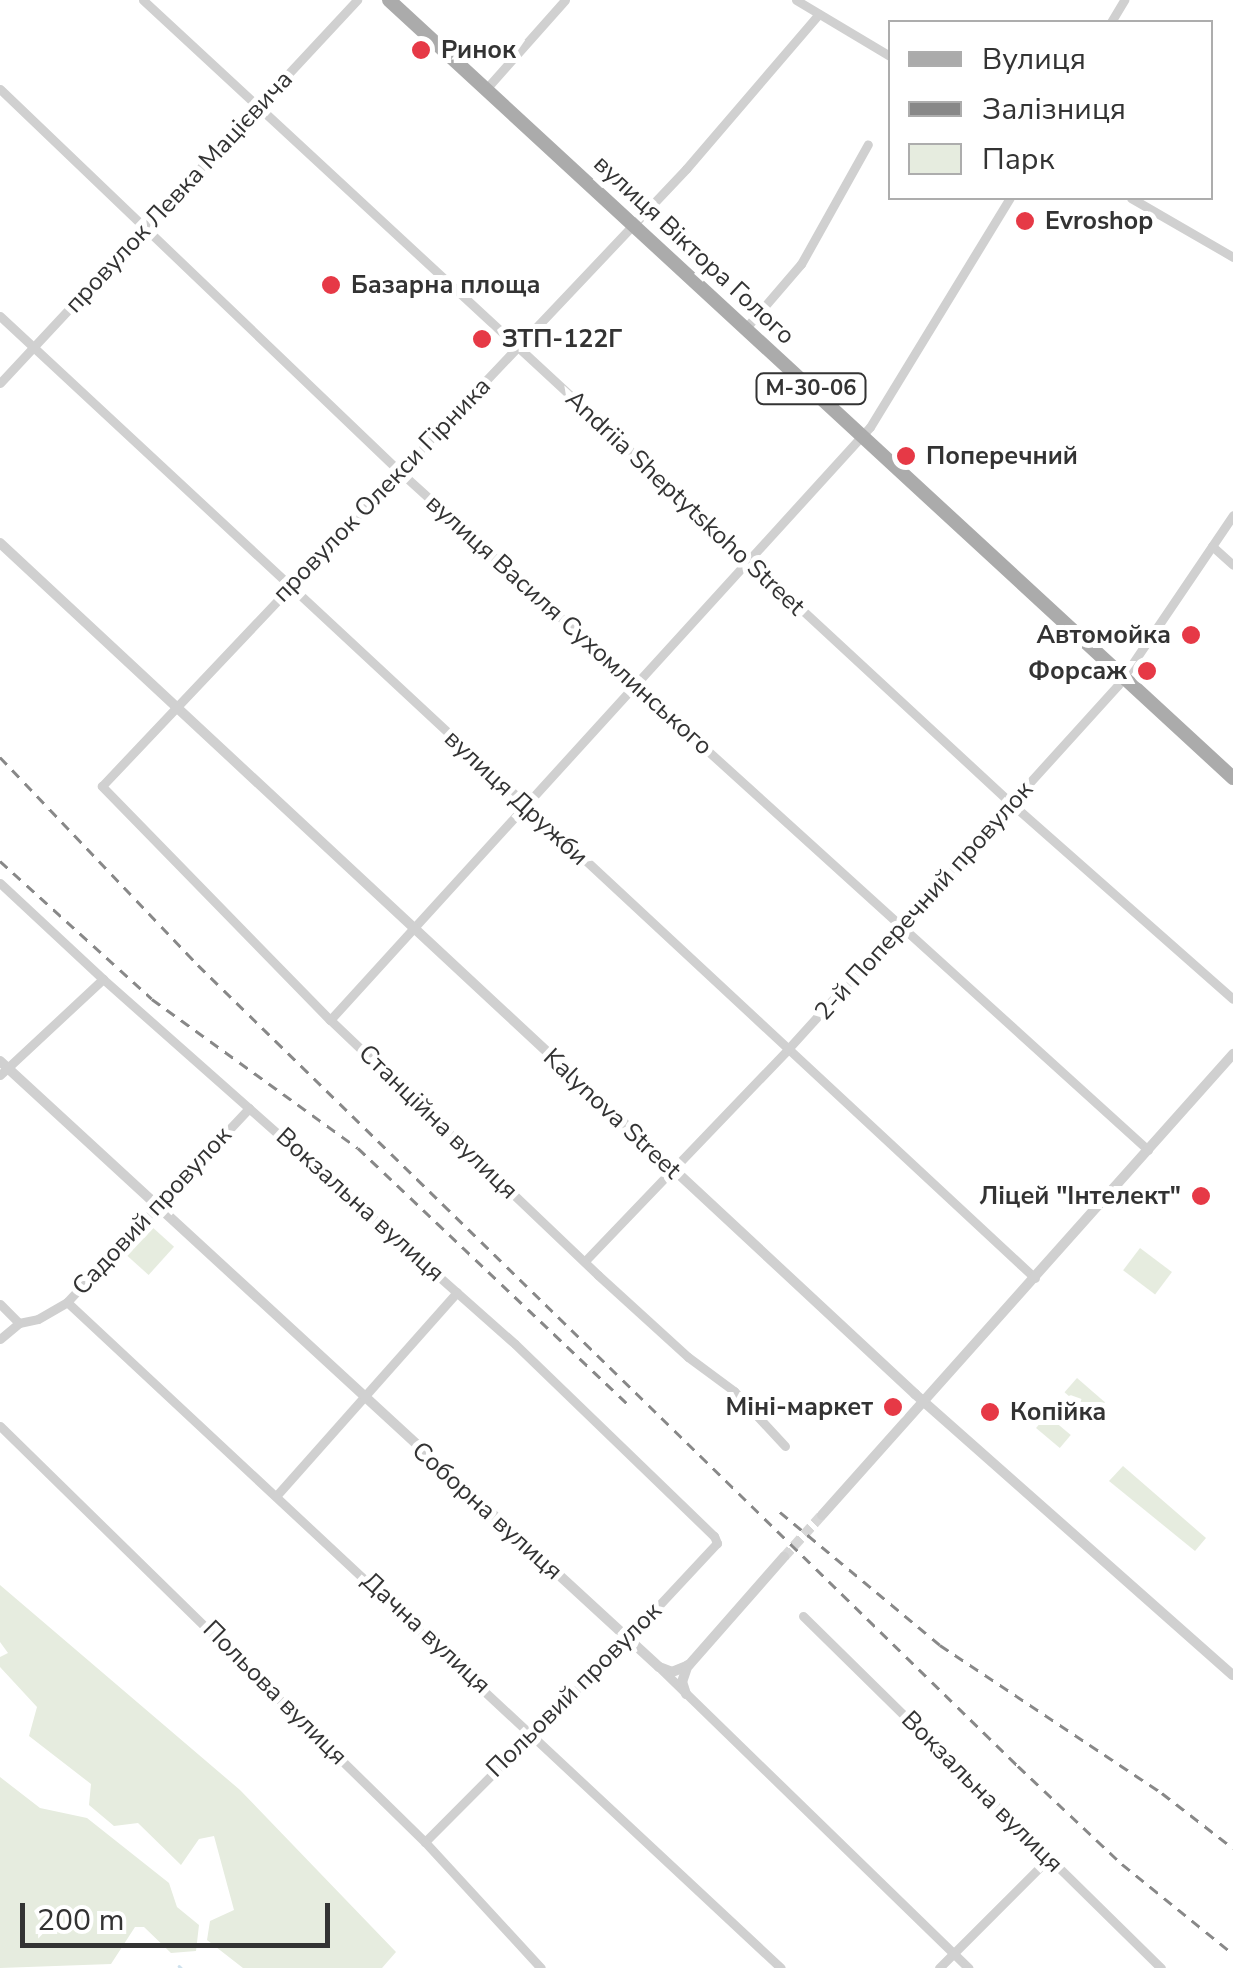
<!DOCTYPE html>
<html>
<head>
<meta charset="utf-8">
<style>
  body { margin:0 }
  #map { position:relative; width:1233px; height:1968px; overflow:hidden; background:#fff; font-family:"Nunito Sans",sans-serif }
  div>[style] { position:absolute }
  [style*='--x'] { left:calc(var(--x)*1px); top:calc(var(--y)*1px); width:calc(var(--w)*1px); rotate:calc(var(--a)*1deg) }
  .green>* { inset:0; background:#e6ecdf; transform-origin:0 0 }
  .stream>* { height:2.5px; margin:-1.25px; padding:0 1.25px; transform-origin:1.25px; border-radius:1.25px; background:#cfe2ee }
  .tertiary-tunnel>* { height:10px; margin-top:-5px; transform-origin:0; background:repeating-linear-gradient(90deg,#d6d6d6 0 10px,transparent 0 15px) }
  .minor>* { height:9px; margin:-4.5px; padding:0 4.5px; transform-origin:4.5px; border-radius:4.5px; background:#d0d0d0 }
  .tertiary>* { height:10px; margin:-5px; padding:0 5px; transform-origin:5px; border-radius:5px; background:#d0d0d0 }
  .primary>* { height:14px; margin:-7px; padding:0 7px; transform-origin:7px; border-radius:7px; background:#ababab }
  .rail>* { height:2.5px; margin-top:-1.25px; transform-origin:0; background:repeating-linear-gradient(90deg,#888 0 10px,transparent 0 18px) }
  .dots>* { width:28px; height:28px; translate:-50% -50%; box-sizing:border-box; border:5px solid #fff; border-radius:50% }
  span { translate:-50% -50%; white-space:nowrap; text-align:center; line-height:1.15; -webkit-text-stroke:10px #fff; paint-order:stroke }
  .shield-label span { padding:2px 8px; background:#fff; border:2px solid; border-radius:8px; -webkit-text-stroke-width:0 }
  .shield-label { font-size:22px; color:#333; font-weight:700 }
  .poi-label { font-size:25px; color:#333; font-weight:700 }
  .left { translate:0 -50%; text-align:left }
  .right { translate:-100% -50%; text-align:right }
  .street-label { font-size:25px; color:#333 }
  .legend { position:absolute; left:888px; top:20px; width:325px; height:180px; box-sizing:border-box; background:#fff; border:2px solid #adadad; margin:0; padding:12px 18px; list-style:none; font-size:30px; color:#333 }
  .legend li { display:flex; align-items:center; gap:20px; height:50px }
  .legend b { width:50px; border:2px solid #adadad }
  .scale { position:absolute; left:20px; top:1903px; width:310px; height:45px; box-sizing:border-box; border:5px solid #333; border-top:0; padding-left:12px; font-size:30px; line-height:35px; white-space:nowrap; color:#333; -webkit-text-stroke:8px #fff; paint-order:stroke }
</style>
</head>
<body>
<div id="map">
  <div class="green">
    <div style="left:151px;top:1226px;width:31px;height:38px;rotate:42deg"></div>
    <div style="left:1140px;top:1248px;width:40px;height:28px;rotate:37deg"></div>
    <div style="left:1077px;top:1378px;width:37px;height:19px;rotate:41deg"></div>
    <div style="left:1047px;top:1415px;width:31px;height:17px;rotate:40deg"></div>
    <div style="clip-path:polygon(1123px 1466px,1206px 1538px,1195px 1551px,1109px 1481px)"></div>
    <div style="clip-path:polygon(0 1585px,240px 1790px,396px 1952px,382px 1968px,243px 1968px,207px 1940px,210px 1921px,234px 1910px,214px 1836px,199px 1839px,181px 1865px,138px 1823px,114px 1826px,89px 1805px,91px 1784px,29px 1736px,37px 1707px,0 1667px,0 1657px,8px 1653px,0 1642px)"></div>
    <div style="clip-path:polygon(0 1777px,40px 1808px,87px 1818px,169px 1883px,177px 1907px,199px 1925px,196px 1951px,171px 1953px,144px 1927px,135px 1927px,111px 1964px,0 1968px)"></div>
  </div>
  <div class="stream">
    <div style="--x:179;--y:1966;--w:3;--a:45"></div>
  </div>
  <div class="tertiary-tunnel">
    <div style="--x:784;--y:1557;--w:57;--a:-47.9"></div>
  </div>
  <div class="minor">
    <div style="--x:143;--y:0;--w:1185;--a:42.78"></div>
    <div style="--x:1013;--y:805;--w:293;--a:41.4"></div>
    <div style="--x:796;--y:0;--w:109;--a:30.8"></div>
    <div style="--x:1111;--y:22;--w:26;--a:-59"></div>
    <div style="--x:0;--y:89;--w:552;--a:43.75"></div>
    <div style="--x:399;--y:471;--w:1011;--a:42.19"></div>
    <div style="--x:486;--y:89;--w:119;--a:-48.4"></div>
    <div style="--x:1131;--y:198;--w:118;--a:30"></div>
    <div style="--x:0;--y:316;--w:1413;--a:42.91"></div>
    <div style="--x:745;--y:329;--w:86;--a:-49.3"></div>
    <div style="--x:801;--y:264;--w:137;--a:-60.8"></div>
    <div style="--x:0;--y:383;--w:524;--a:-47.01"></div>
    <div style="--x:1212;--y:546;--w:28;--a:42"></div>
    <div style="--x:0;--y:883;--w:141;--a:43"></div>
    <div style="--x:103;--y:979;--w:550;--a:41.54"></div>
    <div style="--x:515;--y:1344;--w:277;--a:44"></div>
    <div style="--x:714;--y:1536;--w:8;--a:67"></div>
    <div style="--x:717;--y:1543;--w:120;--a:133"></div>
    <div style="--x:635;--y:1631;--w:298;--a:134.9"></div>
    <div style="--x:330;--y:1020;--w:802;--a:-47.68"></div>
    <div style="--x:870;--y:427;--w:268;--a:-58.6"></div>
    <div style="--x:0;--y:1075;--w:141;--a:-43"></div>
    <div style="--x:585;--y:1261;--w:294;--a:-46.2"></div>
    <div style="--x:788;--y:1049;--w:491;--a:-47.8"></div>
    <div style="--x:1118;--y:685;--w:205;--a:-55.9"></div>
    <div style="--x:67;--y:1302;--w:976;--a:43.01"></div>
    <div style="--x:0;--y:1304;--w:27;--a:45"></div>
    <div style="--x:0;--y:1339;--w:25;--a:-40"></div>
    <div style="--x:19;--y:1323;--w:19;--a:-12"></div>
    <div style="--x:38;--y:1319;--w:34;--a:-30"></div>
    <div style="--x:67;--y:1302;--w:266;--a:-46.8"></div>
    <div style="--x:0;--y:1426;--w:595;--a:44.39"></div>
    <div style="--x:425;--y:1842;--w:171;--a:47.4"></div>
    <div style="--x:785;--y:1446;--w:75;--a:-132.8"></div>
    <div style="--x:734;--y:1391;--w:57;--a:-143.5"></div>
    <div style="--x:688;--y:1357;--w:122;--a:-137.7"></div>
    <div style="--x:598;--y:1275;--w:370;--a:-136.4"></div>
    <div style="--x:330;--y:1020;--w:327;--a:-134.3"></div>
    <div style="--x:102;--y:786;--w:850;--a:-46.57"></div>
    <div style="--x:686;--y:169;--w:204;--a:-49.4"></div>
    <div style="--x:277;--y:1495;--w:271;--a:-48.4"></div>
    <div style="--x:803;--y:1616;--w:502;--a:44.52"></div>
    <div style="--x:661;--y:1669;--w:429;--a:44.2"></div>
    <div style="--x:939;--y:1968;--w:156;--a:-45"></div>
  </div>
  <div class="tertiary">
    <div style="--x:0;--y:543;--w:1250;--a:42.92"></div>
    <div style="--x:915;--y:1394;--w:424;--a:41.5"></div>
    <div style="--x:0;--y:1061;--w:895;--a:42.6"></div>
    <div style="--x:659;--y:1667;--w:14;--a:21"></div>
    <div style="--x:672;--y:1672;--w:18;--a:-22"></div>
    <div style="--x:689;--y:1665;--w:144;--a:-48.7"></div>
    <div style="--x:822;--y:1515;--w:618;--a:-48.28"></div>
    <div style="--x:686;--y:1694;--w:13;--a:-108"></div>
    <div style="--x:682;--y:1682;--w:18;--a:-71"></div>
  </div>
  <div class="primary">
    <div style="--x:389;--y:0;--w:1148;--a:42.67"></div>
  </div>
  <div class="rail">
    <div style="--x:0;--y:757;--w:287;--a:46.4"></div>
    <div style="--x:198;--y:965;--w:1146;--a:44.33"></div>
    <div style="--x:1018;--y:1766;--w:143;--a:43.3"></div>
    <div style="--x:1122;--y:1864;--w:143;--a:39"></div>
    <div style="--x:0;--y:861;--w:205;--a:42.2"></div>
    <div style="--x:152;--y:999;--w:254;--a:35.9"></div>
    <div style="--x:358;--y:1148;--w:375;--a:43.5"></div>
    <div style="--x:780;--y:1512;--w:208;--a:39.7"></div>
    <div style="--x:940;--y:1645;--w:267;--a:33.7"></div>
    <div style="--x:1162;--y:1793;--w:90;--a:37.8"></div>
  </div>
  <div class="dots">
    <div style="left:421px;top:50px;background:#e63946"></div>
    <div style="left:1025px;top:221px;background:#e63946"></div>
    <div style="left:331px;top:285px;background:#e63946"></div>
    <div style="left:482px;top:339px;background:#e63946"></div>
    <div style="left:906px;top:456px;background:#e63946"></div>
    <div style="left:1191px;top:635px;background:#e63946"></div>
    <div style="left:1147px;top:671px;background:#e63946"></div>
    <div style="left:1201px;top:1196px;background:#e63946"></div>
    <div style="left:893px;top:1407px;background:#e63946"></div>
    <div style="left:990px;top:1412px;background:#e63946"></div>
  </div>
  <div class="shield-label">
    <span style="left:811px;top:389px">М-30-06</span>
  </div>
  <div class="poi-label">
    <span class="left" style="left:441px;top:50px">Ринок</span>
    <span class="left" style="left:1045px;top:221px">Evroshop</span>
    <span class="left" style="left:351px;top:285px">Базарна площа</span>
    <span class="left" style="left:502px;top:339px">ЗТП-122Г</span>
    <span class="left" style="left:926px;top:456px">Поперечний</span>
    <span class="right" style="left:1171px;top:635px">Автомойка</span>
    <span class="right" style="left:1127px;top:671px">Форсаж</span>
    <span class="right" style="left:1181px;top:1196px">Ліцей "Інтелект"</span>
    <span class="right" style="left:873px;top:1407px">Міні-маркет</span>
    <span class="left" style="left:1010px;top:1412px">Копійка</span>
  </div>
  <div class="street-label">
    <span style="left:179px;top:192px;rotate:-47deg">провулок Левка Мацієвича</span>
    <span style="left:694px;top:250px;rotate:43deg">вулиця Віктора Голого</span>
    <span style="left:382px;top:490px;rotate:-46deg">провулок Олекси Гірника</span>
    <span style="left:685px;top:503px;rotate:43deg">Andriia Sheptytskoho Street</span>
    <span style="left:569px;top:625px;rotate:42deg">вулиця Василя Сухомлинського</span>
    <span style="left:516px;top:798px;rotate:43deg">вулиця Дружби</span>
    <span style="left:924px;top:901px;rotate:-48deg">2-й Поперечний провулок</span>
    <span style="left:612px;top:1114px;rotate:43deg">Kalynova Street</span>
    <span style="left:438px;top:1122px;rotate:44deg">Станційна вулиця</span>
    <span style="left:360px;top:1205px;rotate:42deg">Вокзальна вулиця</span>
    <span style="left:152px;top:1211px;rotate:-47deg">Садовий провулок</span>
    <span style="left:487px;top:1511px;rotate:42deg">Соборна вулиця</span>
    <span style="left:426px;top:1633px;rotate:43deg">Дачна вулиця</span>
    <span style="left:574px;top:1690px;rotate:-45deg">Польовий провулок</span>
    <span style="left:275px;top:1693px;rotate:45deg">Польова вулиця</span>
    <span style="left:982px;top:1792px;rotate:45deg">Вокзальна вулиця</span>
  </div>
  <ul class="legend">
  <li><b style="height:12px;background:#ababab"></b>Вулиця</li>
  <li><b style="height:12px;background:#888"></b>Залізниця</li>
  <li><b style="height:28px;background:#e6ecdf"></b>Парк</li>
  </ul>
  <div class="scale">200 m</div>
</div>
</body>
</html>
